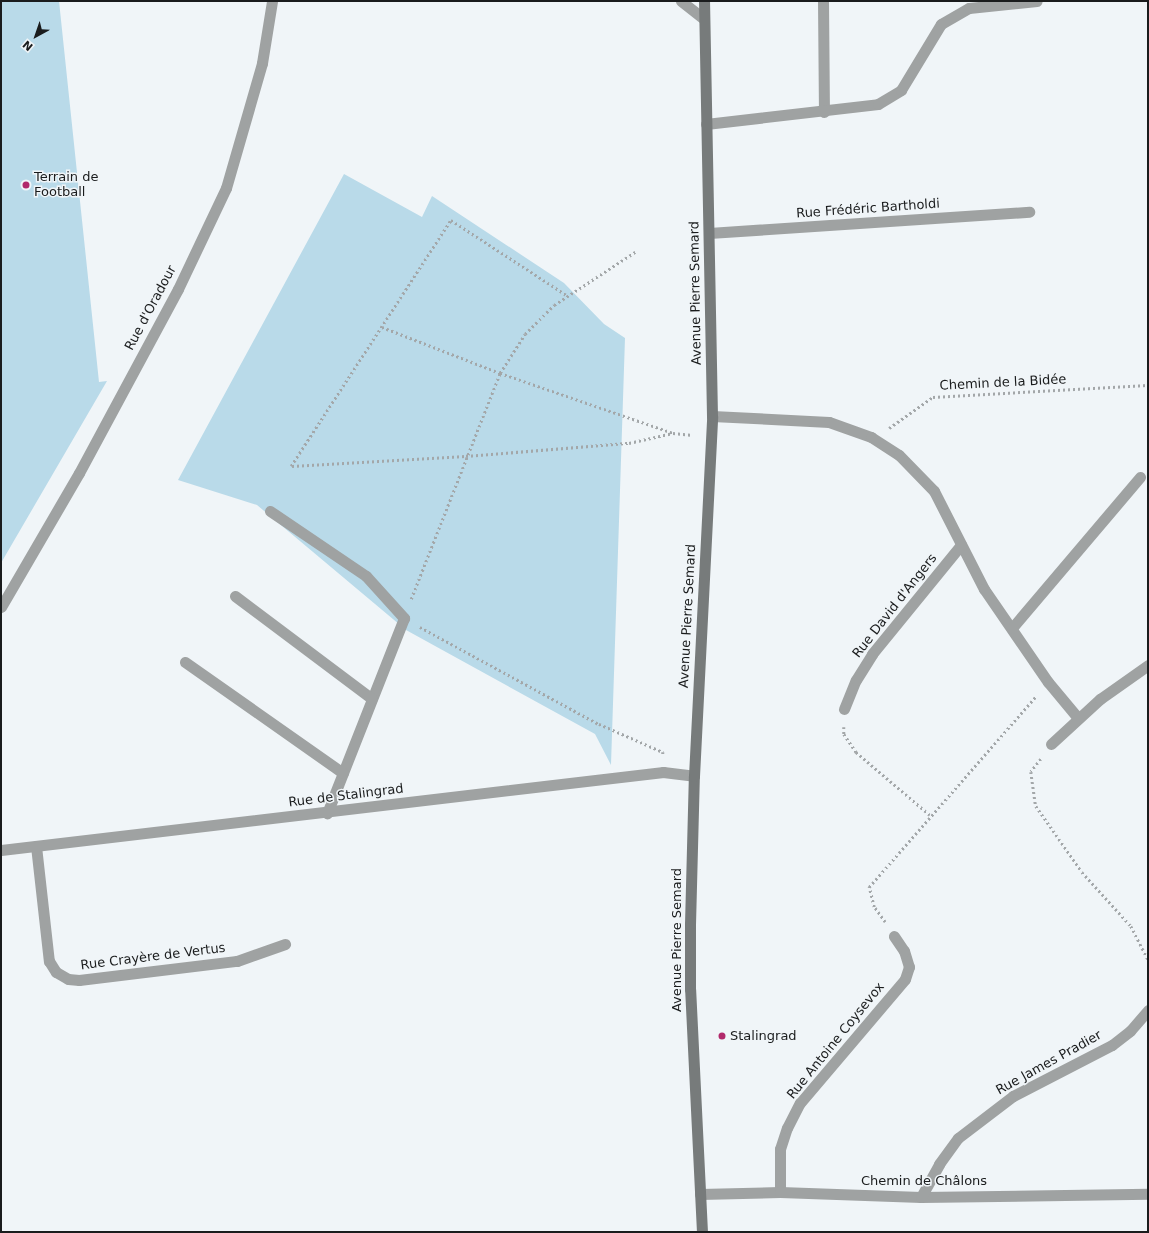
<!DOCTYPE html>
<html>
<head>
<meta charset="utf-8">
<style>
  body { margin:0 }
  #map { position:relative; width:1149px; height:1233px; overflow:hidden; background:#f0f5f8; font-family:"DejaVu Sans",sans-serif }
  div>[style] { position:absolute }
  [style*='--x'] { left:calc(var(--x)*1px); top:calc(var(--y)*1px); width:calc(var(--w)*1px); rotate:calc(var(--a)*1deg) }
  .green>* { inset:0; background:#b9dae9 }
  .path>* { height:2.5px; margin-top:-1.25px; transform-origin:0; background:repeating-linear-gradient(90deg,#a3a7a9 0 2px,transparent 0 5px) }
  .service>* { height:11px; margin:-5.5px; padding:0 5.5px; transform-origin:5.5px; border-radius:5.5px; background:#9fa2a2 }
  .minor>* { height:11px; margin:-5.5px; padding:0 5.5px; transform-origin:5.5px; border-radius:5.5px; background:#9fa2a2 }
  .secondary>* { height:11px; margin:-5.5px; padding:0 5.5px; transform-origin:5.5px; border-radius:5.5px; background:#777b7b }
  .dots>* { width:11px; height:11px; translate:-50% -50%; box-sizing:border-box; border:2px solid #f0f5f8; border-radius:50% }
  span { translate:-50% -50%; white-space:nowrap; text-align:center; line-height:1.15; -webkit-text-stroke:3px #f0f5f8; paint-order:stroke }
  .poi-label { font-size:13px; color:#1a1c1d }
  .left { translate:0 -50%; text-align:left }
  .street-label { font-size:13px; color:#1a1c1d }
  .frame { position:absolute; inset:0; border:2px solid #1a1c1d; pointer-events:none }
  .north { position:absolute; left:16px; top:16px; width:40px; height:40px; -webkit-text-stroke:3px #f0f5f8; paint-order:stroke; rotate:220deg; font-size:11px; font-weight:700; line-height:16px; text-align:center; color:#1a1c1d }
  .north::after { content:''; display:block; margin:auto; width:14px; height:18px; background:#1a1c1d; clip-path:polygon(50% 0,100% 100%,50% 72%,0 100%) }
</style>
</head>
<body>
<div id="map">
  <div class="green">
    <div style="clip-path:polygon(1px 1px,59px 1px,99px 382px,107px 381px,1px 563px)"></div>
    <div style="clip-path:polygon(344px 174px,422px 217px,432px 196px,564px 283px,604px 324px,625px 338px,611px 765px,595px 734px,406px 630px,257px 505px,178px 480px)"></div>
  </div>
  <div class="path">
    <div style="--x:382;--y:327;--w:127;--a:21.3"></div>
    <div style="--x:500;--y:373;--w:183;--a:19.1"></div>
    <div style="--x:889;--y:428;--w:54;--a:-35.2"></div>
    <div style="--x:933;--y:397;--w:215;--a:-3.2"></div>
    <div style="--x:291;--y:466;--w:293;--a:-57"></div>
    <div style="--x:451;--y:220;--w:140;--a:33"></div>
    <div style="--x:292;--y:466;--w:174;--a:-3.3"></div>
    <div style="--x:466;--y:456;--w:164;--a:-4.6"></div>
    <div style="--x:629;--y:443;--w:45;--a:-12.8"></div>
    <div style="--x:673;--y:433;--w:20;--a:6"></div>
    <div style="--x:411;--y:599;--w:243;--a:-68.5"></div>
    <div style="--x:500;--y:373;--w:46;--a:-57.3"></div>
    <div style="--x:525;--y:334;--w:41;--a:-45"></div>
    <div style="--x:554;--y:305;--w:97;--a:-33.2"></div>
    <div style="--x:420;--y:627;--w:204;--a:28.5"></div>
    <div style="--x:599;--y:724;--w:70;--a:23.6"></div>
    <div style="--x:663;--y:752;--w:3;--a:90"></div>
    <div style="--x:844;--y:727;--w:7;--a:90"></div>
    <div style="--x:844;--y:734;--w:22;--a:56"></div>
    <div style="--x:856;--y:752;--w:97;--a:40.4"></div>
    <div style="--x:1041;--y:759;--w:16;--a:128"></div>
    <div style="--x:1031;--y:772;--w:34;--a:82"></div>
    <div style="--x:1036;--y:806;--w:80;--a:55.1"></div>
    <div style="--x:1082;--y:872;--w:73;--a:47.8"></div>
    <div style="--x:1131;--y:926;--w:37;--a:63"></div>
    <div style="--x:885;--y:922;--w:19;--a:-126"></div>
    <div style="--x:874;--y:907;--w:21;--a:-104"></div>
    <div style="--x:869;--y:887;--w:254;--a:-48.8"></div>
  </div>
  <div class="service">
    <div style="--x:270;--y:511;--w:116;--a:34.1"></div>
    <div style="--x:366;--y:576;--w:57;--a:47.9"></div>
    <div style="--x:404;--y:618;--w:210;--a:111.5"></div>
    <div style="--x:235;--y:596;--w:171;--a:36.9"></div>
    <div style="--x:185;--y:662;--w:193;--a:35.1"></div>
  </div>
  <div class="minor">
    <div style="--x:681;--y:1;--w:29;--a:38"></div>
    <div style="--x:823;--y:1;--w:111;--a:89.5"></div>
    <div style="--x:706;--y:124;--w:173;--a:-6.6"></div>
    <div style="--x:878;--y:104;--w:27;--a:-31"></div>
    <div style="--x:901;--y:90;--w:77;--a:-58.8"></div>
    <div style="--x:941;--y:24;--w:32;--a:-30"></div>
    <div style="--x:969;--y:8;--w:68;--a:-5.9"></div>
    <div style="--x:709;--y:233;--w:321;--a:-3.8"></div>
    <div style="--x:712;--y:416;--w:117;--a:2.9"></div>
    <div style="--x:829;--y:422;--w:45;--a:19.7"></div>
    <div style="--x:871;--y:437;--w:33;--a:33"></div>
    <div style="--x:899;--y:455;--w:50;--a:45.8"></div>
    <div style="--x:934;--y:491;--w:110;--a:63"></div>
    <div style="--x:984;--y:589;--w:113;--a:55.5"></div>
    <div style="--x:1048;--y:682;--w:47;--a:50.2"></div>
    <div style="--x:1;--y:607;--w:155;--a:-59.8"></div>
    <div style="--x:79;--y:473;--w:209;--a:-61.7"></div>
    <div style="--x:178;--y:289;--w:112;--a:-64.6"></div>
    <div style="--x:226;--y:188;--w:130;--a:-73.9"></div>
    <div style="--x:262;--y:63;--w:63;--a:-80.8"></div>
    <div style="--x:1012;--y:628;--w:198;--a:-49.7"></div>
    <div style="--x:844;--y:709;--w:31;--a:-68"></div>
    <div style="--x:856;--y:680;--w:31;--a:-58"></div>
    <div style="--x:872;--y:654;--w:141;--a:-50.8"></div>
    <div style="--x:1051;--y:744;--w:67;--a:-42.6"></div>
    <div style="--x:1100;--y:699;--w:59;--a:-35.3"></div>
    <div style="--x:36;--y:846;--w:116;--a:83.6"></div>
    <div style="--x:49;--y:961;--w:13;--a:58"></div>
    <div style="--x:56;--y:972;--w:14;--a:30"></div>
    <div style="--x:68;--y:979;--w:11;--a:5"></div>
    <div style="--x:79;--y:980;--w:159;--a:-6.9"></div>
    <div style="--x:237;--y:961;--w:51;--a:-19.5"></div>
    <div style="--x:1;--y:850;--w:667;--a:-6.72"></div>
    <div style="--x:663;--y:772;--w:31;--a:7"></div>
    <div style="--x:780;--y:1192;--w:43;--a:-90"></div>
    <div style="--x:780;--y:1149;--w:22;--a:-72"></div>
    <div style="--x:787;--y:1128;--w:28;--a:-63"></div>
    <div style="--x:800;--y:1103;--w:162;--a:-49.7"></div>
    <div style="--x:905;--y:979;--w:13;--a:-72"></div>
    <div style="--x:909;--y:967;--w:17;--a:-107"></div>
    <div style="--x:904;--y:951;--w:18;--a:-124"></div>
    <div style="--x:700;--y:1194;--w:80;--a:-1.4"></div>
    <div style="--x:780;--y:1192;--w:141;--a:2"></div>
    <div style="--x:921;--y:1197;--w:227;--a:-0.8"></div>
    <div style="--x:921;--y:1197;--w:38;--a:-61"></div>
    <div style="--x:939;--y:1164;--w:32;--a:-54"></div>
    <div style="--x:958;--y:1138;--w:69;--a:-37.4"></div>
    <div style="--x:1013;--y:1096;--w:111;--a:-27.3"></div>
    <div style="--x:1112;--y:1045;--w:23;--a:-38"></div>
    <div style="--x:1130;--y:1031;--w:28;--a:-49"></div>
  </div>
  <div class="secondary">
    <div style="--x:702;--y:1232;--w:243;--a:-92.8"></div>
    <div style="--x:690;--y:989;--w:65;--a:-90"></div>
    <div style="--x:690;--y:924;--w:148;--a:-88.5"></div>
    <div style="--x:694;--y:776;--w:360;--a:-87.1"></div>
    <div style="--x:712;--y:416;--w:415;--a:-91.1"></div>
  </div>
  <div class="dots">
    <div style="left:26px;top:185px;background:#b1296b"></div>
    <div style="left:722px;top:1036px;background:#b1296b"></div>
  </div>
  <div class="poi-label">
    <span class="left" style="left:34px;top:185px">Terrain de<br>Football</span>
    <span class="left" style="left:730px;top:1036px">Stalingrad</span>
  </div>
  <div class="street-label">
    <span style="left:868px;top:209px;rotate:-4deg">Rue Frédéric Bartholdi</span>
    <span style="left:696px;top:293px;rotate:-91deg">Avenue Pierre Semard</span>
    <span style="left:151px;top:308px;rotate:-62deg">Rue d'Oradour</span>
    <span style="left:1003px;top:383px;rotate:-3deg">Chemin de la Bidée</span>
    <span style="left:895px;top:606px;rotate:-52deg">Rue David d'Angers</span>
    <span style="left:688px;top:616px;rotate:-87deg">Avenue Pierre Semard</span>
    <span style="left:346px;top:796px;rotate:-7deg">Rue de Stalingrad</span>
    <span style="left:677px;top:940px;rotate:-90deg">Avenue Pierre Semard</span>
    <span style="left:153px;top:957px;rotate:-7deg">Rue Crayère de Vertus</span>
    <span style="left:836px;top:1041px;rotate:-51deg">Rue Antoine Coysevox</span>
    <span style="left:1049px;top:1063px;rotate:-29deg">Rue James Pradier</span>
    <span style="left:924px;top:1181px">Chemin de Châlons</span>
  </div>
  <div class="frame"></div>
  <div class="north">N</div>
</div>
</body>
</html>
